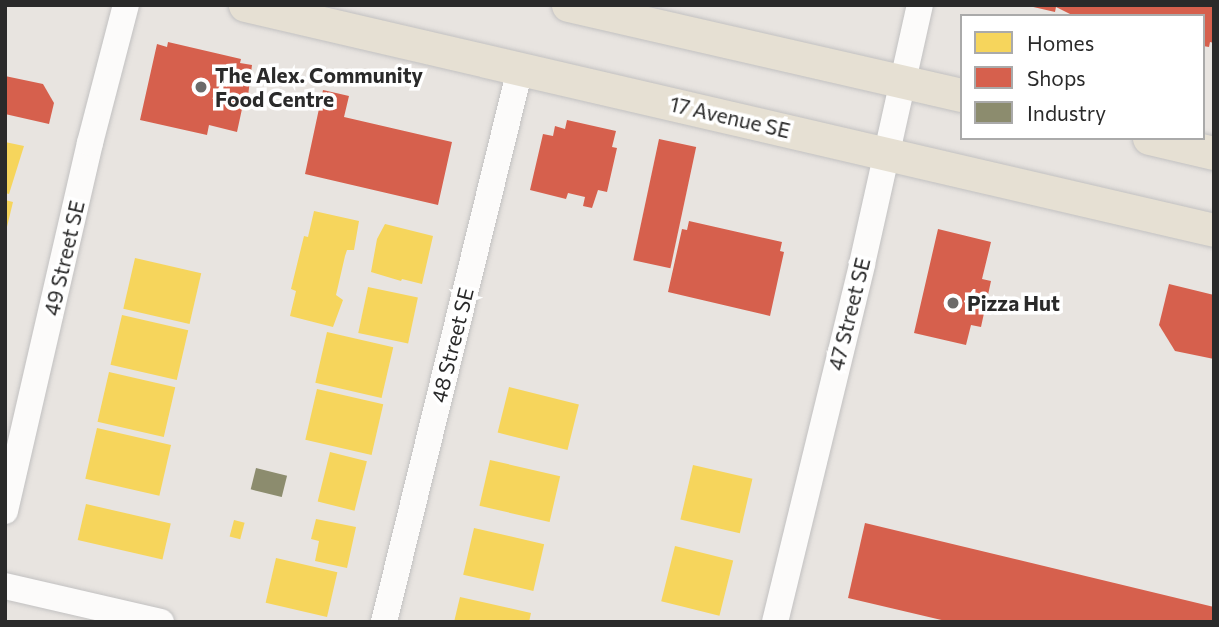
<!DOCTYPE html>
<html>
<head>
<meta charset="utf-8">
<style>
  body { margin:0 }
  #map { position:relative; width:1219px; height:627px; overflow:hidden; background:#e8e4e0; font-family:Commissioner,sans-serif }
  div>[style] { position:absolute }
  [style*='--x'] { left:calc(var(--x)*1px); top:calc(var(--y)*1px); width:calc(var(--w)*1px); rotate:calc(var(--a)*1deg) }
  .homes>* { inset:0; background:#f6d55c; transform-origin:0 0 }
  .shops>* { inset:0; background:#d6604d; transform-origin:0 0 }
  .industry>* { inset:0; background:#8c8c6e; transform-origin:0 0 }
  .roads { filter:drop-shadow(0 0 2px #c2c1c1) drop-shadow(0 0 2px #c2c1c1) }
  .minor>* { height:26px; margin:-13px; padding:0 13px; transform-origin:13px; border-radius:13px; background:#fcfbfa }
  .major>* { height:33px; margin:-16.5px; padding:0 16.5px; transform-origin:16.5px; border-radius:16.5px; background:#e6e0d3 }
  .dots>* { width:19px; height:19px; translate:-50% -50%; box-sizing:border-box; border:4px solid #fff; border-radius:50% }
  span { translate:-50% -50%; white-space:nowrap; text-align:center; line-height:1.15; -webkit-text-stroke:7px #fff; paint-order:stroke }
  .poi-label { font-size:21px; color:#2a2a2a; font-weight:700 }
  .left { translate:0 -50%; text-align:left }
  .street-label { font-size:21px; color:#2a2a2a }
  .frame { position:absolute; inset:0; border:7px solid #2a2a2a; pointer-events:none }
  .legend { position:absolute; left:960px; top:14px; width:245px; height:126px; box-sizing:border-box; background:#fff; border:2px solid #aaa; margin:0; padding:9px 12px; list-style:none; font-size:21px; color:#2a2a2a }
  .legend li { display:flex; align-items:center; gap:14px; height:35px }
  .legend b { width:35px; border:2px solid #aaa }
</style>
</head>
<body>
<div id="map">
  <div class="homes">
    <div style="clip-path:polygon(5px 142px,24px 146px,9px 194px,5px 193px)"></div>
    <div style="clip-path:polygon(5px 200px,13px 202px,6px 231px,5px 231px)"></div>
    <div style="clip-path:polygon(314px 211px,359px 221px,354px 250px,347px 250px,345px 256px,336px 295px,343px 300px,333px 327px,290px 316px,296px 291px,291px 289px,304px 236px,308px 237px)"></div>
    <div style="clip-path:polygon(385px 224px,433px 236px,422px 284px,402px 279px,401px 281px,371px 272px,377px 239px)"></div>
    <div style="left:135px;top:258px;width:68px;height:52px;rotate:13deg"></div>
    <div style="left:368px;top:287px;width:51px;height:47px;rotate:12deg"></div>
    <div style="left:122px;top:315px;width:68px;height:51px;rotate:13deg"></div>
    <div style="left:327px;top:332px;width:68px;height:52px;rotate:13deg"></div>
    <div style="left:109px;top:372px;width:68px;height:51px;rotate:13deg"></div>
    <div style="left:509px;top:387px;width:72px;height:47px;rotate:14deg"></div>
    <div style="left:317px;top:389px;width:68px;height:52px;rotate:13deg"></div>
    <div style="left:97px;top:428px;width:76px;height:52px;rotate:13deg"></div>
    <div style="left:330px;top:452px;width:38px;height:51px;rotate:14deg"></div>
    <div style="left:490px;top:460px;width:72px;height:47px;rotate:13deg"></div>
    <div style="left:693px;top:465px;width:61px;height:56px;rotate:13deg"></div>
    <div style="left:86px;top:504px;width:87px;height:37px;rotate:13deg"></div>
    <div style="clip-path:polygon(316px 519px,356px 527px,347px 568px,315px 561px,319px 541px,311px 539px)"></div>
    <div style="left:234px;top:520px;width:11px;height:17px;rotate:15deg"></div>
    <div style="left:474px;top:528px;width:72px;height:48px;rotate:13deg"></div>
    <div style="left:675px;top:546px;width:60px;height:57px;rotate:14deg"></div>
    <div style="left:276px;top:558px;width:63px;height:46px;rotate:13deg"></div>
    <div style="clip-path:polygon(460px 597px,531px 613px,529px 622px,454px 622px)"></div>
  </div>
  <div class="shops">
    <div style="clip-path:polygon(1214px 5px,1214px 43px,1210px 42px,1209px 47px,1203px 46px,1203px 16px,1074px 16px,1056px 7px,1055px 12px,1029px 6px)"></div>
    <div style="clip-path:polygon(168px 42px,241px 59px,240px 63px,252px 65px,248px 96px,245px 95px,237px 132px,209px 125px,207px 135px,140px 120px,157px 44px,167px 47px)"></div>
    <div style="clip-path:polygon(5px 76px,43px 84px,54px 103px,49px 124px,5px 114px)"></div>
    <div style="clip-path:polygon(323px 90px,349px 96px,344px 117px,452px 142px,438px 205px,305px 174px)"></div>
    <div style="clip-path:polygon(567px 120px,616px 131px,612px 147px,617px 148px,607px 192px,598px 190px,592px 208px,583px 206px,585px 197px,568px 193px,566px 199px,530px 190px,543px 134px,553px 136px,555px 126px,565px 129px)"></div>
    <div style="left:659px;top:139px;width:38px;height:124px;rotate:12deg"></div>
    <div style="clip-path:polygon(689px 221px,782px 242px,780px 251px,784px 252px,770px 316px,668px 292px,682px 229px,687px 230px)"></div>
    <div style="clip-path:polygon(938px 229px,991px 242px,982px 279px,991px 281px,981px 327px,971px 325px,966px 345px,914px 333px)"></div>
    <div style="clip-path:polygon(1169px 284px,1214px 295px,1214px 359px,1175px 351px,1159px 325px)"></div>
    <div style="clip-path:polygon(865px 523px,1214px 607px,1214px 622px,950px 622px,848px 598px)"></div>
  </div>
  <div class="industry">
    <div style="left:256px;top:468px;width:32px;height:22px;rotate:14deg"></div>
  </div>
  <div class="roads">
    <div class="minor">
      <div style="--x:5;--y:511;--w:378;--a:-77"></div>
      <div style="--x:90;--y:143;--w:143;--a:-75.4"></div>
      <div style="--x:5;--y:586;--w:160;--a:13"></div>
      <div style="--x:384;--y:622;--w:569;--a:-76.18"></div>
      <div style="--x:775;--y:622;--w:368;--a:-76.3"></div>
      <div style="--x:862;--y:264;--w:265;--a:-77.4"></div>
    </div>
    <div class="major">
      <div style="--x:245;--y:5;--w:995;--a:13.07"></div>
      <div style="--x:568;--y:5;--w:404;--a:12.9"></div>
      <div style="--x:1149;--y:138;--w:67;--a:13"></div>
    </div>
  </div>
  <div class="dots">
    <div style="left:201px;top:87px;background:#6c6b6a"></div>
    <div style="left:953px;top:303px;background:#6c6b6a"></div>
  </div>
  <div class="poi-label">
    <span class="left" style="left:215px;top:87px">The Alex. Community<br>Food Centre</span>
    <span class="left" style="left:967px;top:303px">Pizza Hut</span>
  </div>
  <div class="street-label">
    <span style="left:730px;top:117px;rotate:13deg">17 Avenue SE</span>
    <span style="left:64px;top:258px;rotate:-77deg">49 Street SE</span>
    <span style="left:849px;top:314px;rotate:-76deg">47 Street SE</span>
    <span style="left:452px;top:345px;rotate:-76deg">48 Street SE</span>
  </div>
  <div class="frame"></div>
  <ul class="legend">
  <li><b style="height:19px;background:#f6d55c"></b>Homes</li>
  <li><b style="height:19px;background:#d6604d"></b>Shops</li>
  <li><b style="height:19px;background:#8c8c6e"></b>Industry</li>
  </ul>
</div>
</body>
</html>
